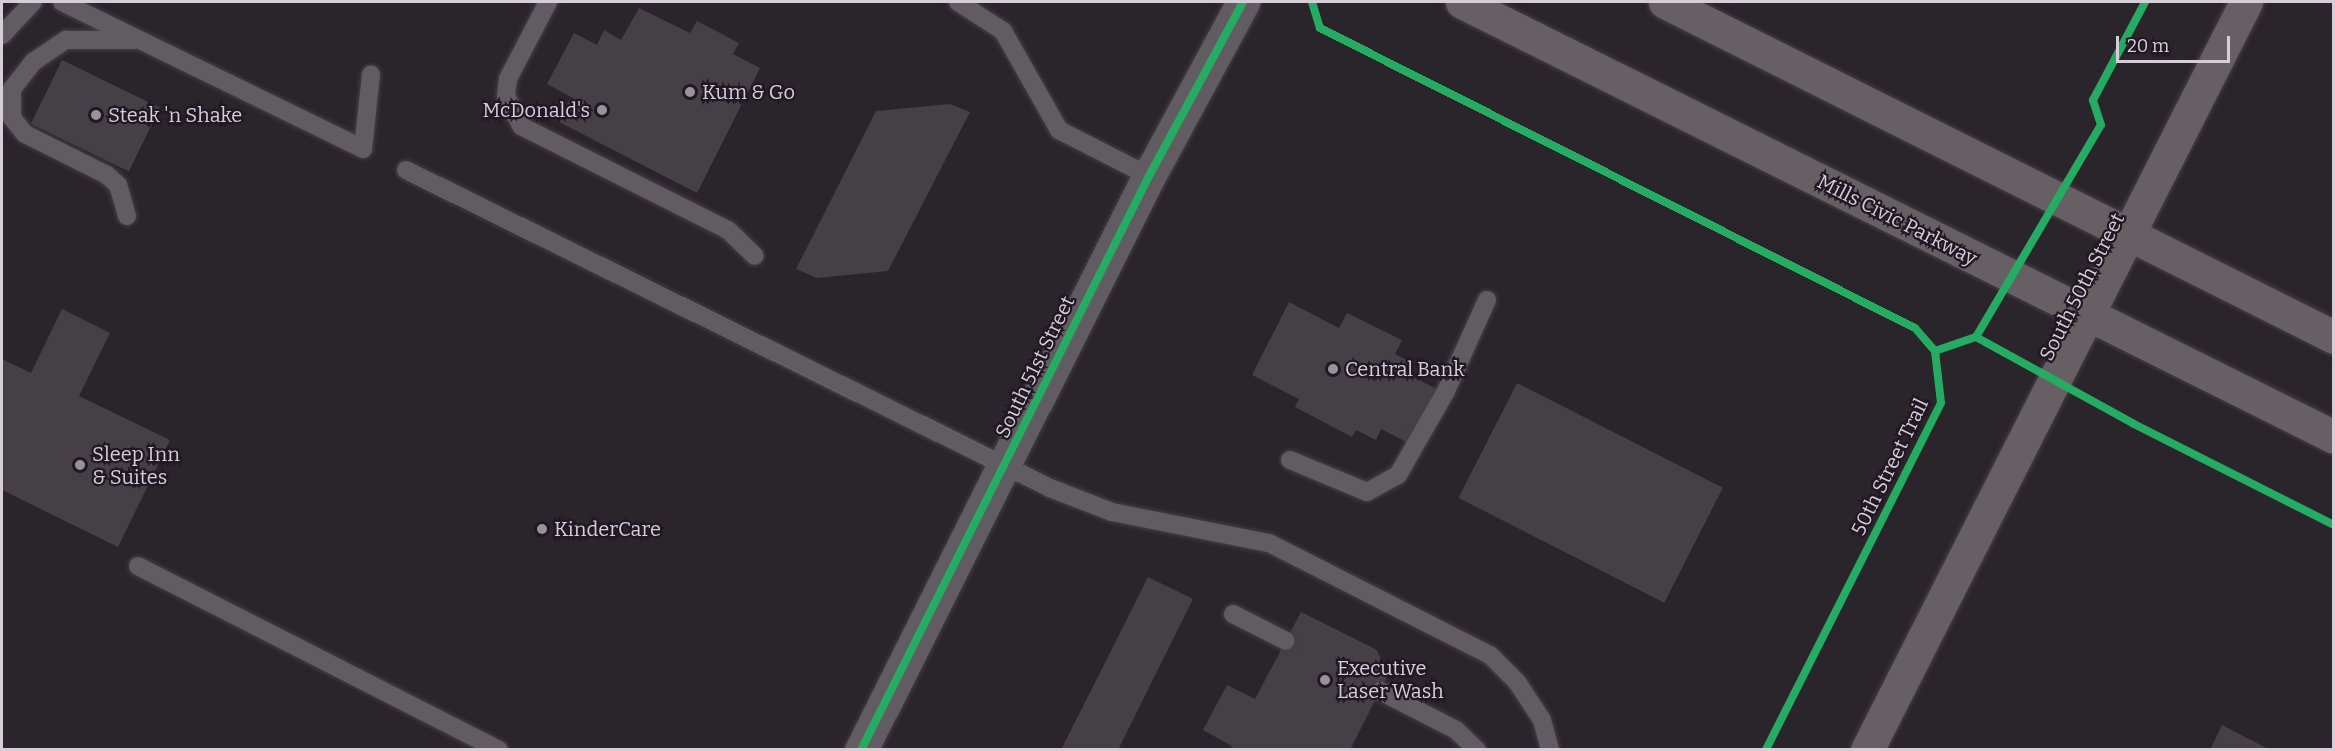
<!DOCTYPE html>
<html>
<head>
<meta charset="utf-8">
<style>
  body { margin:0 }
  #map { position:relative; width:2335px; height:751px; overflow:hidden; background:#2a242b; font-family:Bitter,serif }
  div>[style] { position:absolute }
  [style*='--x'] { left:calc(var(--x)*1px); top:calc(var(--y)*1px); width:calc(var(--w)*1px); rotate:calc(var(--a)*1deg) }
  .building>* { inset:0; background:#454046; transform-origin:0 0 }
  .roads { filter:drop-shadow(0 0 2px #454046) drop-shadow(0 0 2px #454046) }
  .service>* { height:18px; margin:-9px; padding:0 9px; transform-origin:9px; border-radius:9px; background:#615c62 }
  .minor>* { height:33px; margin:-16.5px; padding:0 16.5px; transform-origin:16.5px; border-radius:16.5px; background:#615c62 }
  .secondary>* { height:33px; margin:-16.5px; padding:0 16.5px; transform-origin:16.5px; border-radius:16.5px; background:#666065 }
  .cycleway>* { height:8px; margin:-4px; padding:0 4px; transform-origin:4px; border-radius:4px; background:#26ab63 }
  .dots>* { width:16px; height:16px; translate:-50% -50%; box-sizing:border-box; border:3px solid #221724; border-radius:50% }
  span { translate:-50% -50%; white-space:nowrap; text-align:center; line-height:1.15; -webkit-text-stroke:4.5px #221724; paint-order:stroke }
  .poi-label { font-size:20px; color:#d5ced7 }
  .left { translate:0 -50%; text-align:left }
  .right { translate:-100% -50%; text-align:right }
  .street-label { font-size:20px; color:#d5ced7 }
  .frame { position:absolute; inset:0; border:3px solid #d5ced7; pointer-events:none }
  .scale { position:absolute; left:2116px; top:36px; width:114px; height:27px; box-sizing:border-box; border:3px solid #d5ced7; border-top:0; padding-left:8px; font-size:18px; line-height:21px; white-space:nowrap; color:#d5ced7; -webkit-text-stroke:4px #221724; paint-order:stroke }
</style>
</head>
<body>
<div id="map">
  <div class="building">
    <div style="clip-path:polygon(639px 8px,690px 33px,697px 21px,739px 43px,733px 54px,760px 68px,697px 193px,559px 122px,571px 97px,547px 84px,574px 33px,597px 45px,604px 30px,621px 40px)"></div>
    <div style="left:62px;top:60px;width:109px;height:71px;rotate:26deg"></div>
    <div style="clip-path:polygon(950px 104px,970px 112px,888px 271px,817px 278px,796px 269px,876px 111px)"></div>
    <div style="clip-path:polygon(1289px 302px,1339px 328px,1347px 313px,1402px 340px,1395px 354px,1414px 364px,1409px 375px,1443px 392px,1414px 446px,1381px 429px,1376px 440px,1356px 430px,1352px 437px,1295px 407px,1299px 399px,1252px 375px)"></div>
    <div style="clip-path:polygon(62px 309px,110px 333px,79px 396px,170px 440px,118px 547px,2px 490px,2px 359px,31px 373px)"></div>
    <div style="left:1517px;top:383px;width:231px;height:129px;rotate:27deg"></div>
    <div style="clip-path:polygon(1148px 577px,1193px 599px,1118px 750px,1061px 750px)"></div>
    <div style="clip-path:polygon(1301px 612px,1377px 650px,1388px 675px,1350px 750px,1230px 750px,1232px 746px,1203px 730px,1227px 685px,1255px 699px)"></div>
    <div style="clip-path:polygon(2222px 725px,2270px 750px,2210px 750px)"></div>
  </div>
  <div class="roads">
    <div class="service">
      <div style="--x:62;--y:2;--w:335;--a:26"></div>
      <div style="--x:363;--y:149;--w:75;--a:-83.9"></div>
      <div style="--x:548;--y:2;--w:87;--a:117.5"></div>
      <div style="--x:508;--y:79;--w:17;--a:97"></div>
      <div style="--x:506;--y:96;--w:34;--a:63"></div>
      <div style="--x:521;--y:126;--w:232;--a:26.7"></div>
      <div style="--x:728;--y:230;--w:37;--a:44"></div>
      <div style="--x:958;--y:2;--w:54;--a:32.8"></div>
      <div style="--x:1003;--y:31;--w:114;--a:60.5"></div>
      <div style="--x:1059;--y:130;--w:101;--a:27.1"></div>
      <div style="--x:2;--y:35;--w:45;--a:-46.8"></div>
      <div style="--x:406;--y:170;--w:718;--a:26.28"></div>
      <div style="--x:1050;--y:488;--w:66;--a:21.2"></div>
      <div style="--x:1112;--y:512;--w:160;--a:11.2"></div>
      <div style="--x:1269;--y:543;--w:248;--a:26.9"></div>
      <div style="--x:1490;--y:655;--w:38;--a:45"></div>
      <div style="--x:1517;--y:682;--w:45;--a:56.7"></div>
      <div style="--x:1542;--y:720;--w:31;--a:75"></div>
      <div style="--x:127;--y:216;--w:32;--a:-106"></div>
      <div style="--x:118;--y:185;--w:15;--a:-138"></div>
      <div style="--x:107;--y:175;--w:92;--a:-153.4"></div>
      <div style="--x:25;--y:134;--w:21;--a:-129"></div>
      <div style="--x:12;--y:118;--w:29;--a:-90"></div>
      <div style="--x:12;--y:89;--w:34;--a:-52"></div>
      <div style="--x:33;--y:62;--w:40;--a:-34"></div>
      <div style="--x:66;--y:40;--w:68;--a:0"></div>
      <div style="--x:1290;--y:460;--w:83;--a:22.6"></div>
      <div style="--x:1367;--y:492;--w:35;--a:-29"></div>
      <div style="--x:1398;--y:475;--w:95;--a:-60.2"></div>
      <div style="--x:1445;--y:393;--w:102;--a:-65.7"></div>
      <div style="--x:138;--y:566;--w:405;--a:27"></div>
      <div style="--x:1233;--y:614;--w:59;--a:27"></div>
      <div style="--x:1380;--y:691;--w:85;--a:27.2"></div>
      <div style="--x:1456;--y:730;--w:29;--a:44"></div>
    </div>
    <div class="minor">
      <div style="--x:861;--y:750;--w:642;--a:-63.36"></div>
      <div style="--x:1149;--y:176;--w:198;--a:-61.6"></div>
    </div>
    <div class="secondary">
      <div style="--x:1462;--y:2;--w:974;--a:26.51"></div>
      <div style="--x:1665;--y:2;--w:748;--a:26.6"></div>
      <div style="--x:1867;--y:750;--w:839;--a:-63.13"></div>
    </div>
  </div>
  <div class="cycleway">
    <div style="--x:1312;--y:2;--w:27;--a:73"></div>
    <div style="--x:1320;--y:28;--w:666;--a:26.76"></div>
    <div style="--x:1915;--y:328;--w:30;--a:49"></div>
    <div style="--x:1935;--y:351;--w:52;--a:83.4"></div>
    <div style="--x:1941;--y:403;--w:389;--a:116.8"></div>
    <div style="--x:1976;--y:337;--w:180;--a:28.8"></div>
    <div style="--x:2134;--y:424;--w:224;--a:26.8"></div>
    <div style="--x:1935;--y:351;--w:43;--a:-18.9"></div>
    <div style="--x:1976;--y:337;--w:246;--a:-59.5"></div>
    <div style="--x:2101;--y:125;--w:26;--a:-108"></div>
    <div style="--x:2093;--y:100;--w:111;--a:-62"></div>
    <div style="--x:861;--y:750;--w:642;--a:-63.36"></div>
    <div style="--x:1149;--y:176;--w:198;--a:-61.6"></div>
  </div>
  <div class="dots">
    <div style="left:690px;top:92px;background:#99929b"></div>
    <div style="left:602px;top:110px;background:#99929b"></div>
    <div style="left:96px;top:115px;background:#99929b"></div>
    <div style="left:1333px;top:369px;background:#99929b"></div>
    <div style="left:80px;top:465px;background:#99929b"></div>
    <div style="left:542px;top:529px;background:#99929b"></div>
    <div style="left:1325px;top:680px;background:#99929b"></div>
  </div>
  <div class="poi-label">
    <span class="left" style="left:702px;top:92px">Kum &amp; Go</span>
    <span class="right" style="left:590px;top:110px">McDonald's</span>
    <span class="left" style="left:108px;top:115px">Steak 'n Shake</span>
    <span class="left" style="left:1345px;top:369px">Central Bank</span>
    <span class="left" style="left:92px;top:466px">Sleep Inn<br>&amp; Suites</span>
    <span class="left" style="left:554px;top:529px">KinderCare</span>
    <span class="left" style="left:1337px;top:680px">Executive<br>Laser Wash</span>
  </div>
  <div class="street-label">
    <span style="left:1897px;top:220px;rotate:27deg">Mills Civic Parkway</span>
    <span style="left:2082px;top:287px;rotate:-63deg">South 50th Street</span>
    <span style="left:1035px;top:367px;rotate:-64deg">South 51st Street</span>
    <span style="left:1890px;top:467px;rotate:-64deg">50th Street Trail</span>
  </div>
  <div class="frame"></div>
  <div class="scale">20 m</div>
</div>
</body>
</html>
